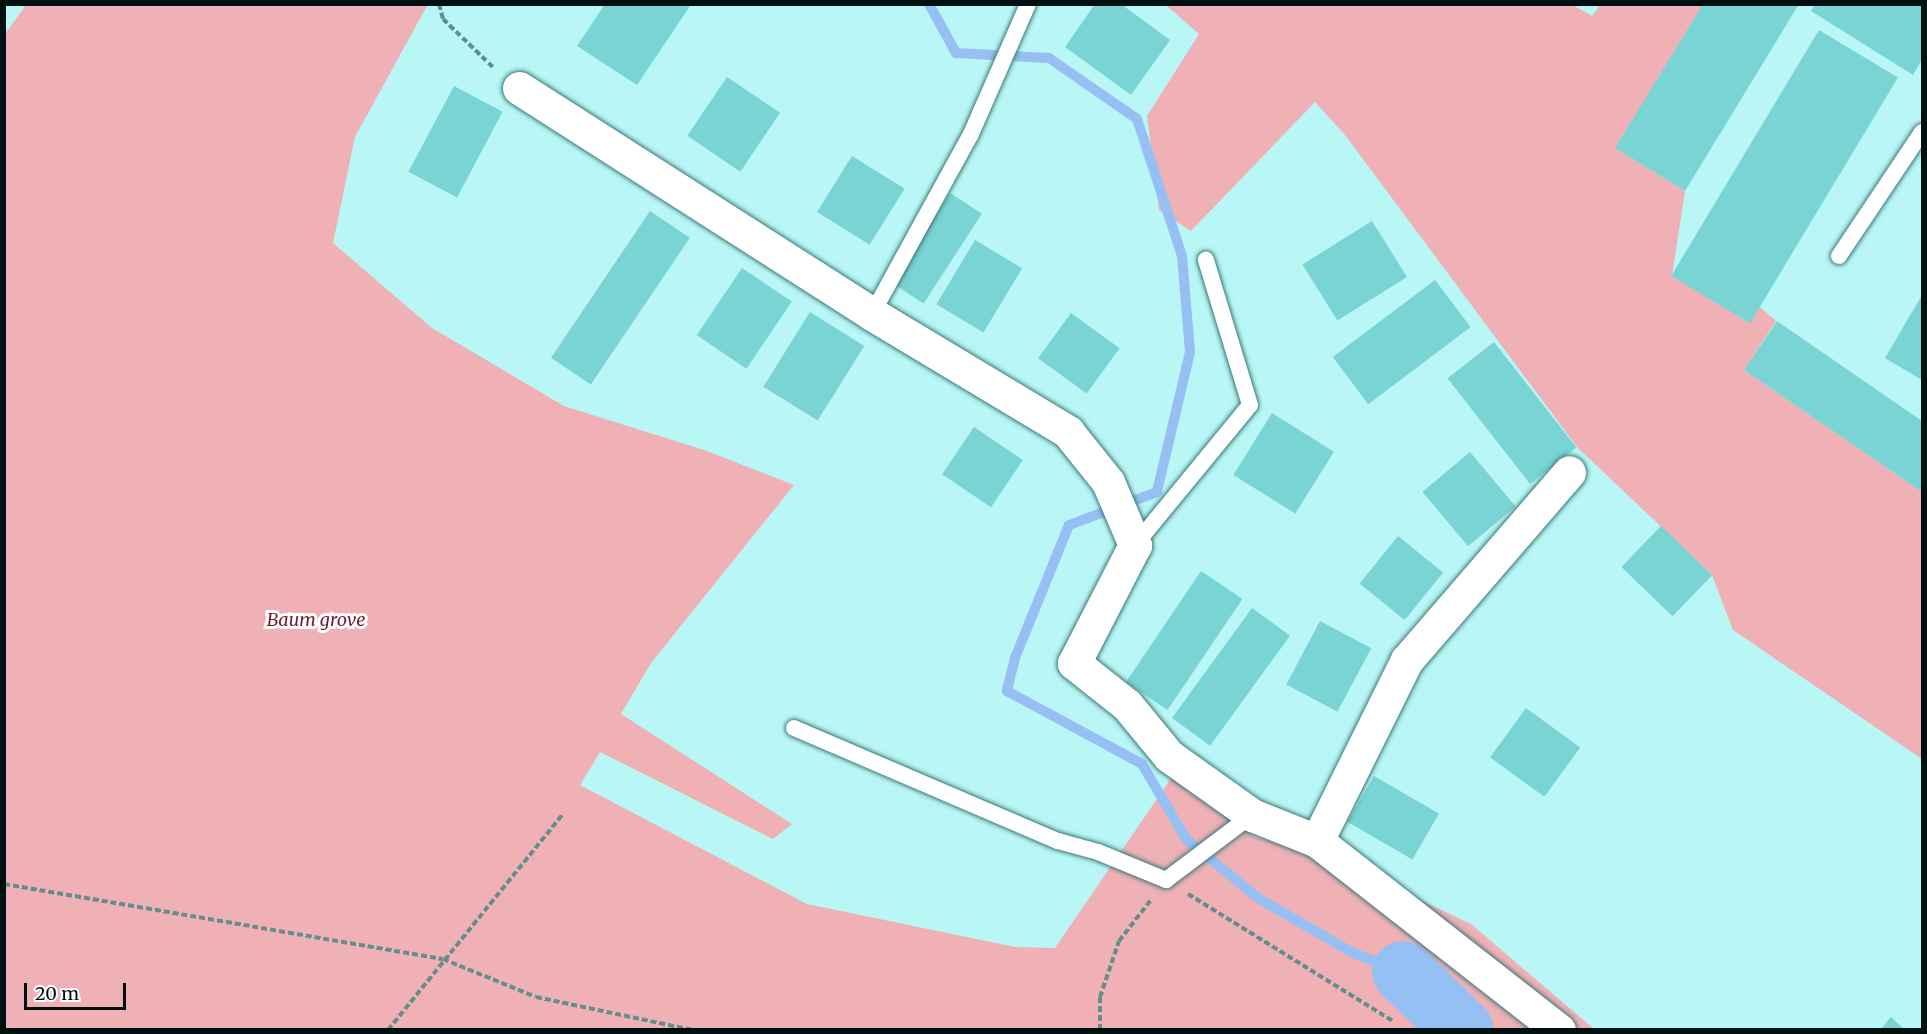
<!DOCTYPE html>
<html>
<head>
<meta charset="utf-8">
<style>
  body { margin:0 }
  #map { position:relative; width:1927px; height:1034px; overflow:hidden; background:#b8f7f6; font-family:Merriweather,serif }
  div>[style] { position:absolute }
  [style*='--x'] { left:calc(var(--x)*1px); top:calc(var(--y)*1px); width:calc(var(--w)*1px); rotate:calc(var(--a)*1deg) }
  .green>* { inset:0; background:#efb1b5 }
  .stream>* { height:10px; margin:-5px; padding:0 5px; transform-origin:5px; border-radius:5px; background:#96c0f4 }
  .river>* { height:62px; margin:-31px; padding:0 31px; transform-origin:31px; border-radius:31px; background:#96c0f4 }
  .building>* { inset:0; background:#79d4d3; transform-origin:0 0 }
  .path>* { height:4px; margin-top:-2px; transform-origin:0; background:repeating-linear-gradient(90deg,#648d8d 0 6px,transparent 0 9px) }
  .roads { filter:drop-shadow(0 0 2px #3b7878) drop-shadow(0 0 2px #3b7878) }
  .lane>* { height:16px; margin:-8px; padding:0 8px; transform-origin:8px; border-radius:8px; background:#fff }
  .street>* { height:33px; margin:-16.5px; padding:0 16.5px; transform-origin:16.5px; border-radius:16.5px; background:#fff }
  span { translate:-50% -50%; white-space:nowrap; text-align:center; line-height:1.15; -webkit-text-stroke:6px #fff; paint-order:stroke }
  .park-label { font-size:18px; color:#721d2c; font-style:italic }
  .frame { position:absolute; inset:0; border:6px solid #001010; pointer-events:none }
  .scale { position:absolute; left:24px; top:983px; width:102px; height:27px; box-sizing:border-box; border:3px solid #001010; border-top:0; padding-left:8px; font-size:18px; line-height:21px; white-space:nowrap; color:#001010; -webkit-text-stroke:4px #fff; paint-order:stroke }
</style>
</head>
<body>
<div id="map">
  <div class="green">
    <div style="clip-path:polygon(428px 4px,355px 137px,333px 243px,432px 328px,564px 406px,707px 451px,794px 485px,651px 663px,621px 714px,792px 824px,773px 839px,600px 752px,580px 785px,807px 904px,1015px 947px,1055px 948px,1176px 771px,1253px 836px,1344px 864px,1471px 924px,1594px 1029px,5px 1030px,5px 34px,26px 5px)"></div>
    <div style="clip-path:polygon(1571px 4px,1592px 16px,1600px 5px,1703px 5px,1615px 148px,1685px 191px,1672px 276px,1749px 323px,1760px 307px,1776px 321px,1744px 370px,1922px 492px,1922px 759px,1733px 630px,1712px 575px,1577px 447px,1345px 135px,1315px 102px,1191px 231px,1159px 210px,1147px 116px,1199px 34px,1166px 5px)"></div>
  </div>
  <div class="stream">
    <div style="--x:929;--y:4;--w:56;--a:61.1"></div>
    <div style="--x:956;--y:53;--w:93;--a:3.1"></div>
    <div style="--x:1049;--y:58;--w:107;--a:34.7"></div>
    <div style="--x:1137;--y:119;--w:144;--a:71.8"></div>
    <div style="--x:1182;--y:256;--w:96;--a:85.2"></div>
    <div style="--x:1190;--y:352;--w:144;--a:103.3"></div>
    <div style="--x:1157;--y:492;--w:94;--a:159.4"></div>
    <div style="--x:1069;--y:525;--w:144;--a:112.1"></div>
    <div style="--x:1015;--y:658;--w:34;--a:104"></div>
    <div style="--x:1007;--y:691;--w:153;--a:28.4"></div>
    <div style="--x:1142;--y:764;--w:87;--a:59.6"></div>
    <div style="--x:1186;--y:839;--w:93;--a:39.3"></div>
    <div style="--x:1258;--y:898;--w:110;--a:30.1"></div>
    <div style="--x:1353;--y:953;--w:53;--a:20.8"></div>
  </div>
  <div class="river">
    <div style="--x:1403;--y:972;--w:83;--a:44"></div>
  </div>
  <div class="building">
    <div style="clip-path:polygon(605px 4px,690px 6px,637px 85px,577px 46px)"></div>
    <div style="clip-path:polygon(1095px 4px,1121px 4px,1170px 40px,1131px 95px,1065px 47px)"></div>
    <div style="clip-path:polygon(1703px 4px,1799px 4px,1685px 191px,1615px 148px)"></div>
    <div style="clip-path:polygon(1815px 4px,1921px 4px,1922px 59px,1913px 75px,1811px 11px)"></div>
    <div style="left:1819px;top:30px;width:92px;height:287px;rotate:31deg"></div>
    <div style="left:727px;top:77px;width:64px;height:71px;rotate:34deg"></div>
    <div style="left:454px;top:86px;width:55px;height:97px;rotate:28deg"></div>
    <div style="left:852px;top:156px;width:62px;height:66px;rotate:32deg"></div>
    <div style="left:950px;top:193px;width:38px;height:107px;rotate:33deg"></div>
    <div style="left:650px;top:211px;width:48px;height:177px;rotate:34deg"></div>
    <div style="left:1372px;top:221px;width:66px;height:82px;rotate:58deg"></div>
    <div style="left:975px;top:240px;width:55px;height:75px;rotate:31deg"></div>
    <div style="left:742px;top:268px;width:60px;height:81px;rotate:34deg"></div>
    <div style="left:1435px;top:280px;width:59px;height:128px;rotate:53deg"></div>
    <div style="clip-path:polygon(1922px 295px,1922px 380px,1885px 358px)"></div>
    <div style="left:810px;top:312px;width:64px;height:88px;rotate:32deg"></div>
    <div style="left:1071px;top:313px;width:60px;height:56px;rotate:36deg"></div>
    <div style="clip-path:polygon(1777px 321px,1922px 421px,1922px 492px,1744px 370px)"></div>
    <div style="left:1494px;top:342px;width:134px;height:59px;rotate:52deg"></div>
    <div style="left:1272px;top:413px;width:73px;height:73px;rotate:32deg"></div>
    <div style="left:974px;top:427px;width:59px;height:57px;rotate:34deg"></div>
    <div style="left:1470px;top:452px;width:71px;height:62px;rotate:50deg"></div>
    <div style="left:1661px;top:526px;width:71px;height:57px;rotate:44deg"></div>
    <div style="left:1398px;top:536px;width:58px;height:61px;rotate:39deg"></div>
    <div style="left:1201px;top:571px;width:50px;height:134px;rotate:34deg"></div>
    <div style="left:1252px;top:608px;width:47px;height:136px;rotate:36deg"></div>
    <div style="left:1320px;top:621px;width:58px;height:72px;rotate:28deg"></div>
    <div style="left:1526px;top:708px;width:67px;height:61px;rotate:36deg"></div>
    <div style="left:1374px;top:776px;width:75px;height:53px;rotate:30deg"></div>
    <div style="clip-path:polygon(1891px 1017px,1905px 1030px,1880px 1030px)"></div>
  </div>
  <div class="path">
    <div style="--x:439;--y:4;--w:16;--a:75"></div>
    <div style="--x:443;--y:19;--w:71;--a:43.9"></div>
    <div style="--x:4;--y:884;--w:445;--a:9.7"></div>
    <div style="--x:443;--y:959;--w:100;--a:22.2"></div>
    <div style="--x:536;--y:997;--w:160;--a:11.9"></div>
    <div style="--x:1188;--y:894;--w:241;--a:31.8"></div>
    <div style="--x:388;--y:1030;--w:277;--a:-51"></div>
    <div style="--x:1100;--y:1030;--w:33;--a:-90"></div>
    <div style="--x:1100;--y:997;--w:59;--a:-71.3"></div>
    <div style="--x:1119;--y:941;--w:51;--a:-52.2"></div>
  </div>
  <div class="roads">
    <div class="lane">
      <div style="--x:1839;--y:256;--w:149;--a:-56.2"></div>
      <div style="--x:872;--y:314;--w:205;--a:-61.2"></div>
      <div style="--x:971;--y:134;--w:142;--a:-66.3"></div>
      <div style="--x:1135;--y:545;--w:181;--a:-50.6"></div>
      <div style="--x:1250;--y:405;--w:152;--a:-106.9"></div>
      <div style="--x:794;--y:728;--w:287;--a:23.2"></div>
      <div style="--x:1058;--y:841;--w:41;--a:15.4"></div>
      <div style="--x:1098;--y:852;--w:74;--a:22.4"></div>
      <div style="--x:1166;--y:880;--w:108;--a:-37.1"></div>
    </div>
    <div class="street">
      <div style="--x:519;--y:88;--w:419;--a:32.6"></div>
      <div style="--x:872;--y:314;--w:229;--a:31"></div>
      <div style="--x:1068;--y:432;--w:64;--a:51.3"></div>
      <div style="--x:1108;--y:482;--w:69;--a:66.8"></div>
      <div style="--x:1135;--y:545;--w:133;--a:117.3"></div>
      <div style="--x:1074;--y:663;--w:68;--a:38.4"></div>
      <div style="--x:1127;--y:705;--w:66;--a:50.5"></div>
      <div style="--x:1169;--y:756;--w:102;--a:35.4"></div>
      <div style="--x:1252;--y:815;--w:70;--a:21.8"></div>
      <div style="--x:1317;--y:841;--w:307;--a:38"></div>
      <div style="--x:1317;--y:841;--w:202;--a:-63.6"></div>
      <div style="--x:1407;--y:660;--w:248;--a:-49.2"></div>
    </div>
  </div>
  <div class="park-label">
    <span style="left:316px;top:620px">Baum grove</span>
  </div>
  <div class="frame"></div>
  <div class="scale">20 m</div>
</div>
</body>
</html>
